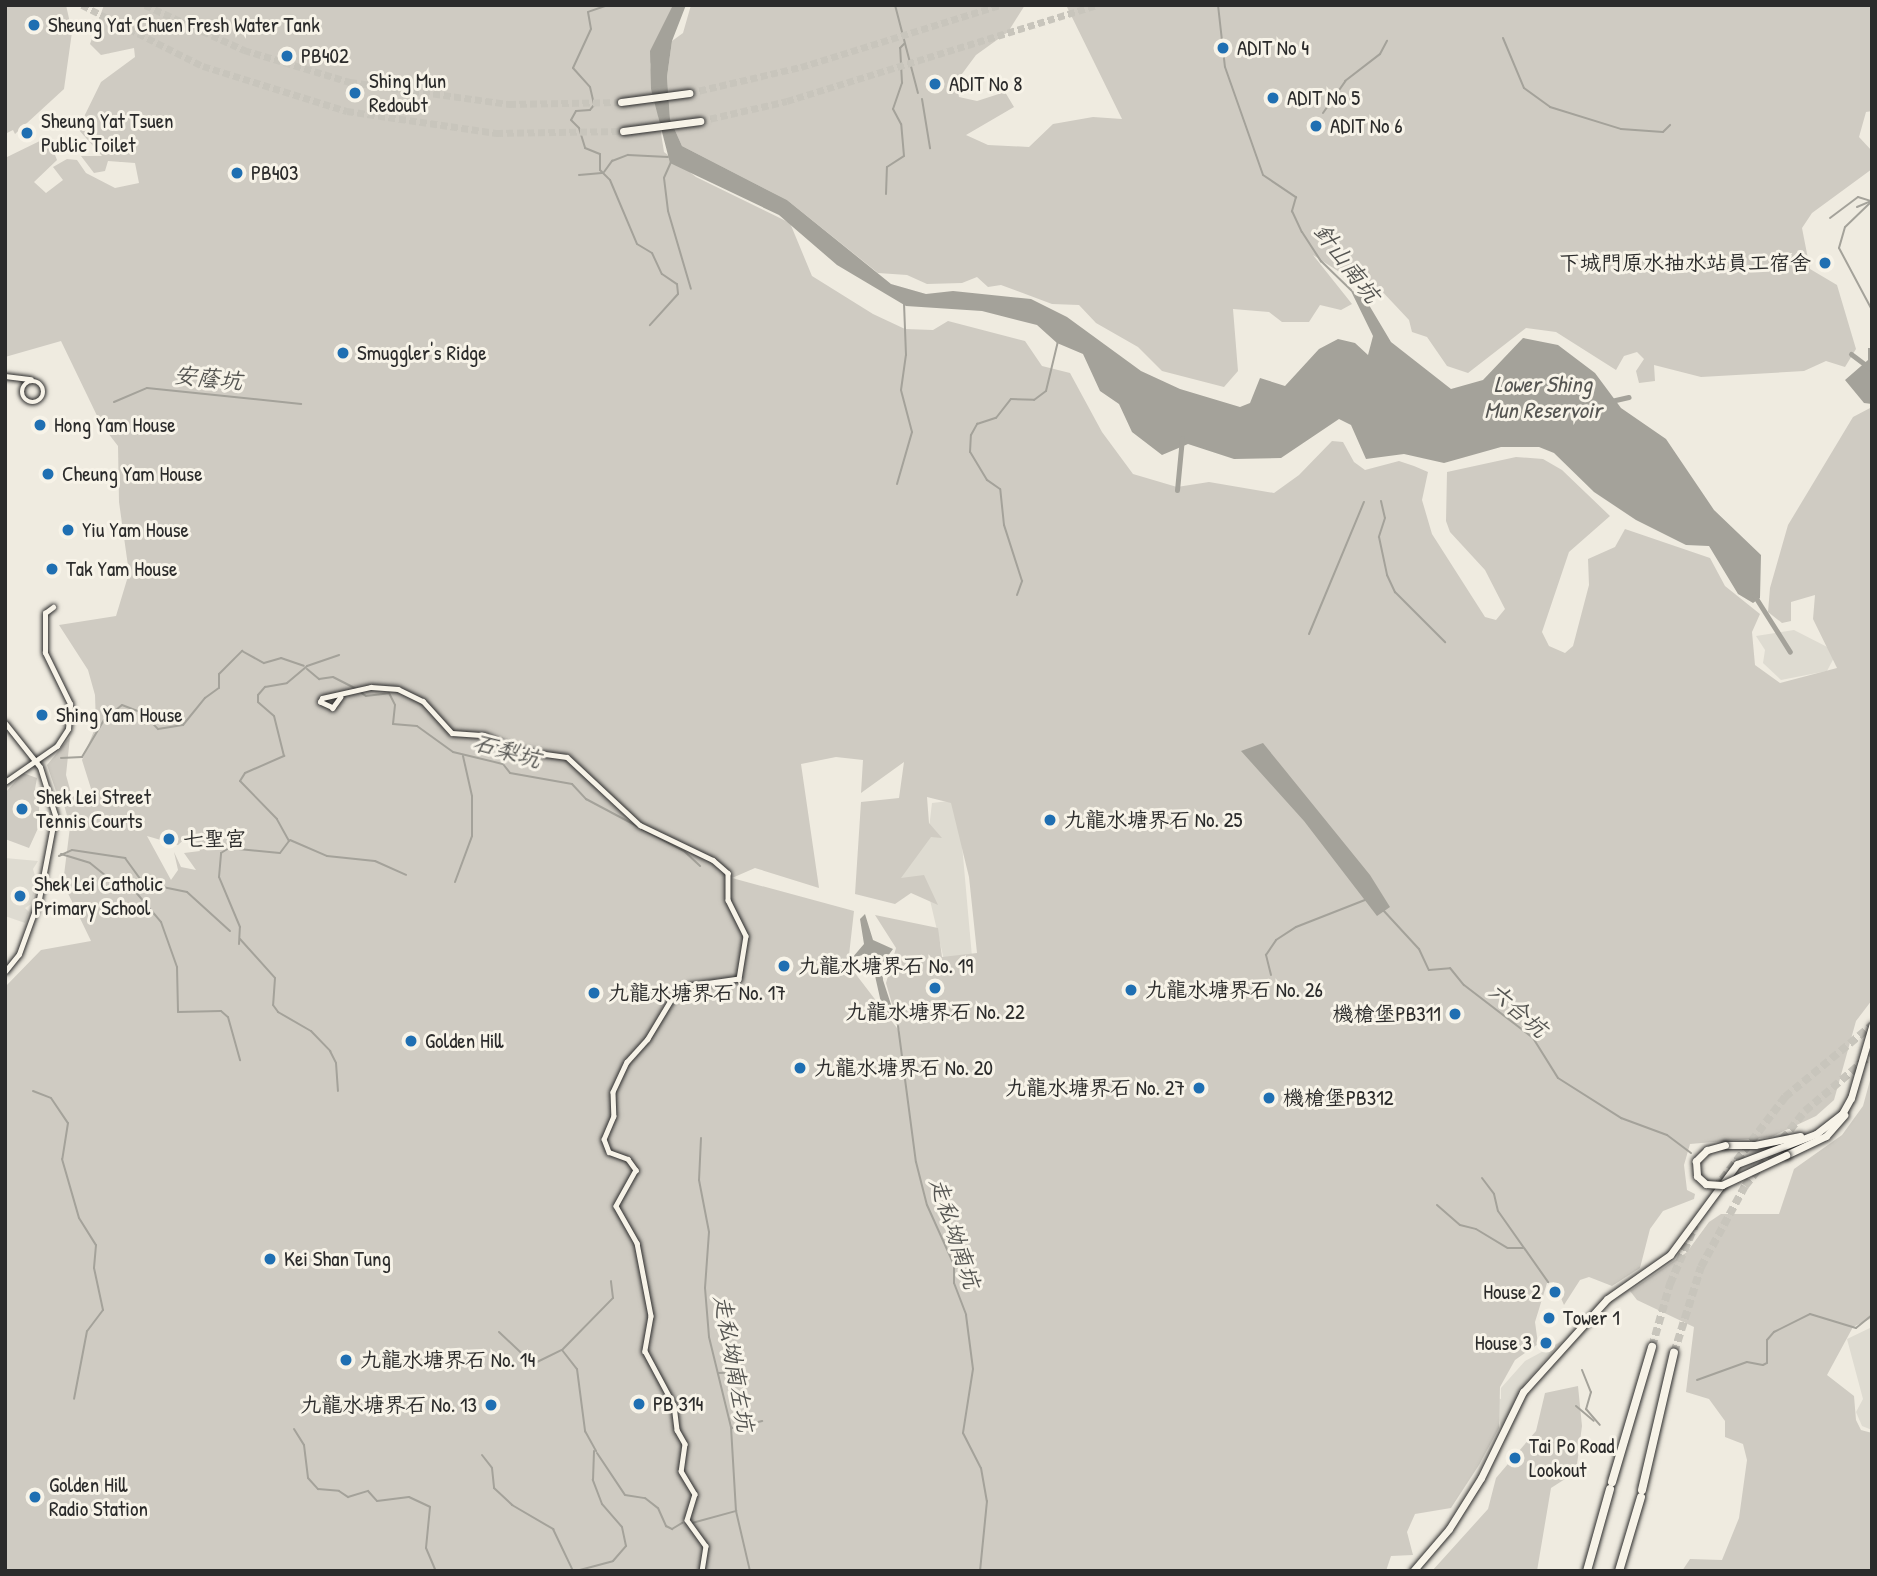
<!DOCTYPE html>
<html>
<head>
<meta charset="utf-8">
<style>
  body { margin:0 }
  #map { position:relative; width:1877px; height:1576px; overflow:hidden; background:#efebe0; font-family:"Patrick Hand","LXGW WenKai TC",sans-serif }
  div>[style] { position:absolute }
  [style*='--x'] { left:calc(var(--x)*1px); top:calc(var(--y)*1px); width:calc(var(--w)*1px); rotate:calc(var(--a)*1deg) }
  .built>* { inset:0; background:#dedbd1 }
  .green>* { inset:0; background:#cfcbc2 }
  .water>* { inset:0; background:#a4a29a }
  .stream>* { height:2px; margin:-1px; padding:0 1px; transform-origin:1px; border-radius:1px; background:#a4a29a }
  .canal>* { height:5px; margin:-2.5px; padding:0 2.5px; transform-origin:2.5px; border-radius:2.5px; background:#a4a29a }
  .trunk-tunnel>* { height:7px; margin-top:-3.5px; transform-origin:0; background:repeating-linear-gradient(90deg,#c8c5bc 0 7px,transparent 0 10.5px) }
  .motorway-tunnel>* { height:8px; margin-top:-4px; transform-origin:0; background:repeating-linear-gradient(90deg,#c8c5bc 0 8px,transparent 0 12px) }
  .roads { filter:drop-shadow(0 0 2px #2b2b2b) drop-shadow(0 0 2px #2b2b2b) }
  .minor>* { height:4.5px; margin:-2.25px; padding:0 2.25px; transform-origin:2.25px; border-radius:2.25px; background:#f7f3e8 }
  .minor>.ring { margin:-2.25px; padding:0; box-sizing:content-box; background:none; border:4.5px solid #f7f3e8; border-radius:50% }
  .tertiary>* { height:5px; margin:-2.5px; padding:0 2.5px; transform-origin:2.5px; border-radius:2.5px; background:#f7f3e8 }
  .primary>* { height:7px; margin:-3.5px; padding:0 3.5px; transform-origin:3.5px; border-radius:3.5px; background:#f7f3e8 }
  .trunk>* { height:7px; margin:-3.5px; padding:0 3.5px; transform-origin:3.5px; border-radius:3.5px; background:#f7f3e8 }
  .motorway>* { height:8px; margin:-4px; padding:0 4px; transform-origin:4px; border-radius:4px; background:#f7f3e8 }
  .bridges { filter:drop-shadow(0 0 2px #2b2b2b) drop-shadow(0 0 2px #2b2b2b) }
  .primary-bridge>* { height:7px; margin:-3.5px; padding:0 3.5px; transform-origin:3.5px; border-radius:3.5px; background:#f7f3e8 }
  .dots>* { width:19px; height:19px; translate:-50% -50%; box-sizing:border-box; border:4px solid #f7f3e8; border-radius:50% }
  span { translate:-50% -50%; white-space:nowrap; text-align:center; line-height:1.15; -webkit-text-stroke:6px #f7f3e8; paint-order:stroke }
  .poi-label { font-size:21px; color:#2b2b2b }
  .left { translate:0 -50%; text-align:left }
  .right { translate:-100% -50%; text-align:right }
  .water-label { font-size:23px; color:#555552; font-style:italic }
  .frame { position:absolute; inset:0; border:7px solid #2b2b2b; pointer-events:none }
</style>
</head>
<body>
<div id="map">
  <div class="built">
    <div style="clip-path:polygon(1794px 630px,1837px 652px,1827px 671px,1781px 680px,1763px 663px,1765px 650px,1756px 636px)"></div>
    <div style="clip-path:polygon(958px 800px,972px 957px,944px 960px,929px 896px,896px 882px,928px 836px,932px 803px)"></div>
    <div style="clip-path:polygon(5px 858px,38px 861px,33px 869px,37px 883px,31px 904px,25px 908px,29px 912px,25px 923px,5px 916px)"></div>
    <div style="clip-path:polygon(1872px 1327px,1872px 1430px,1862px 1426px,1856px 1412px,1863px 1399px,1847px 1339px)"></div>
    <div style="clip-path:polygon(1562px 1341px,1526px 1382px,1502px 1428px,1489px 1396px,1501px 1399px,1501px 1388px,1525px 1361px)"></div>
  </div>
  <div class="green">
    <div style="clip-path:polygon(5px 5px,66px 5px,72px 32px,64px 89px,15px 134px,13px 130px,5px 134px)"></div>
    <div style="clip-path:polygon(evenodd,104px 5px,680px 5px,650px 64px,664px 152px,696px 177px,790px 223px,812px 276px,873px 314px,905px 329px,933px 330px,948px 321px,1025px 341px,1042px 366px,1070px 373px,1102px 432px,1133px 474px,1177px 487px,1209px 482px,1274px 493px,1299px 475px,1332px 441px,1343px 442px,1354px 462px,1365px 470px,1399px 461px,1414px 466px,1428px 472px,1422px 500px,1432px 534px,1485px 617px,1496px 620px,1505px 609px,1485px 570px,1450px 532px,1446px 521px,1447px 472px,1516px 457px,1543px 459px,1562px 470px,1610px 516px,1569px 552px,1542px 632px,1549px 646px,1565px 653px,1573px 646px,1589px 585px,1588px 559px,1615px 547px,1625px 529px,1710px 558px,1725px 586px,1760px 614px,1752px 632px,1755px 665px,1780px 683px,1837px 668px,1813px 619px,1815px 595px,1791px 602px,1791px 621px,1782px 623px,1768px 612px,1770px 588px,1788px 525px,1853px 417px,1872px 407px,1872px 1000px,1856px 1021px,1834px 1100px,1816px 1116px,1771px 1137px,1690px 1144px,1684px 1165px,1687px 1190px,1695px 1194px,1694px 1199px,1663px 1211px,1650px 1229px,1640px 1268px,1612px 1286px,1589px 1277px,1580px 1280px,1564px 1305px,1554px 1282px,1547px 1283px,1535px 1322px,1538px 1344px,1515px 1360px,1500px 1387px,1499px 1428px,1479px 1465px,1451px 1508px,1415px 1514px,1407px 1532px,1413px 1555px,1391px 1556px,1386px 1571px,5px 1571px,5px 987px,41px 950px,91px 941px,63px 883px,70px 827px,62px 797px,93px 795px,82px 760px,96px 726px,95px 695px,88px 670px,59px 625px,116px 616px,129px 573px,119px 502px,118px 446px,101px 424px,61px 341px,5px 357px,5px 158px,48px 137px,57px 160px,34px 182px,46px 193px,63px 180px,53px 167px,67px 159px,77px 160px,86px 173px,115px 188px,139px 183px,135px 163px,108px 161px,105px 171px,94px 173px,81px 156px,102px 156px,78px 129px,101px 82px,135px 57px,134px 48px,101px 55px,90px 44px,104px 5px,836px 757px,863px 760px,861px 793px,904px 762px,899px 798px,861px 802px,855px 894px,895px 904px,911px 893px,938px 905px,924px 875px,901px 878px,931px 837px,942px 838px,929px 823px,927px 797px,951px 803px,969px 877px,977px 953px,942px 957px,938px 928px,875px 915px,896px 948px,886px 983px,900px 1032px,848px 964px,854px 911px,732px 878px,755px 868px,819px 888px,801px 764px,836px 757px,104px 5px,191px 833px,200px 851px,184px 853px,196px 870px,181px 867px,174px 852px,178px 870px,171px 880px,147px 836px,178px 845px,191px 833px)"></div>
    <div style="clip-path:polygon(691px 5px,1025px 5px,1008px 32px,976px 55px,956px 82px,959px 97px,977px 101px,1005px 92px,1014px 107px,966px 135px,988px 145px,1029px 147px,1053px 124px,1093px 117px,1122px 119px,1066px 5px,1872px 5px,1872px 111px,1866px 112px,1859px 137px,1872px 151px,1872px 169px,1812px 213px,1802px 228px,1810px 269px,1837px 285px,1856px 349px,1845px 367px,1826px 361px,1804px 371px,1701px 377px,1654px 365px,1655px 381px,1639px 383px,1636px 371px,1644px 359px,1637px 352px,1624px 356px,1616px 370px,1556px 332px,1526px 328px,1468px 373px,1447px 366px,1427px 337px,1412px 332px,1409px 320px,1378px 287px,1341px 273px,1313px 255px,1352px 304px,1341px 310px,1320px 305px,1309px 322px,1282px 322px,1269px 312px,1233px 309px,1238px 371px,1224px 387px,1162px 371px,1138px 347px,1096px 323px,1079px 305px,1052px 304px,1001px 285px,988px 287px,977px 277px,962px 283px,927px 284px,907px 275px,878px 273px,787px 200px,682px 146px,670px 119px,667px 77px,672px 41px,683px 33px)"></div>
    <div style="clip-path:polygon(70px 737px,66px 775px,71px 793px,57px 794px,47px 765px)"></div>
    <div style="clip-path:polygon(23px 773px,37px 778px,35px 789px,39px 795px,39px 826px,29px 848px,5px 839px,5px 793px)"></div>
    <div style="clip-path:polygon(1872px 1073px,1872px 1318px,1853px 1327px,1827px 1375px,1854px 1396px,1856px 1420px,1861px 1430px,1872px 1433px,1872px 1571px,1682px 1571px,1690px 1559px,1722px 1560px,1739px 1518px,1747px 1460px,1743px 1444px,1725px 1437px,1725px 1421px,1709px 1399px,1686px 1392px,1694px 1327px,1637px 1300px,1630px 1291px,1687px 1252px,1709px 1222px,1721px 1214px,1779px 1214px,1794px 1169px,1842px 1135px,1863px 1106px)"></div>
    <div style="clip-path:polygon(1578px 1386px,1582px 1426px,1576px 1472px,1551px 1488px,1537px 1571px,1432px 1571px,1488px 1509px,1496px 1478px,1536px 1431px,1545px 1393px)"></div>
  </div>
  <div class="water">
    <div style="clip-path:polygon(673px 5px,686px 5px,672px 41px,667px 77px,670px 119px,682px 146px,787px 200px,891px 284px,926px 294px,953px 291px,1031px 299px,1067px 317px,1141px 371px,1180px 389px,1240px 407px,1250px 403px,1260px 378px,1285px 386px,1319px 349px,1338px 339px,1355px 343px,1368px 355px,1373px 336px,1350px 289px,1366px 300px,1391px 342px,1451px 389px,1483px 380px,1523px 338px,1558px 345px,1595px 373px,1621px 408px,1666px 439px,1714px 510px,1761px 555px,1760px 598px,1753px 603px,1738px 594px,1709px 546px,1686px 545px,1636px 520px,1594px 492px,1554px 453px,1539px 447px,1501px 447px,1444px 463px,1404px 454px,1366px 459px,1351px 425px,1339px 419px,1281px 458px,1234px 459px,1188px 444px,1162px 455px,1132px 432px,1119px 404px,1100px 391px,1083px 354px,1057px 343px,1037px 325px,982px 311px,906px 306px,837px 265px,779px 215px,670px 163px,651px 89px,650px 51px)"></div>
    <div style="clip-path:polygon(1868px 348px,1872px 348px,1872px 404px,1864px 403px,1845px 380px,1868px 360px)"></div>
    <div style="clip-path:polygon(1263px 743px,1370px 875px,1390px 907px,1377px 916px,1304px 821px,1241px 751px)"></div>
    <div style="clip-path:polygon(865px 914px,873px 940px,893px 949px,882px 964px,883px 980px,898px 1026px,882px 1007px,871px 958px,866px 954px,852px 958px,864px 944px,860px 919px)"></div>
  </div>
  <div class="stream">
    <div style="--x:608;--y:5;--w:21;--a:161"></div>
    <div style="--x:588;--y:12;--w:17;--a:80"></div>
    <div style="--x:591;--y:29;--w:43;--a:114.8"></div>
    <div style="--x:573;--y:68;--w:25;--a:48"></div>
    <div style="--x:590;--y:87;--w:18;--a:77"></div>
    <div style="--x:594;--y:105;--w:6;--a:129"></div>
    <div style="--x:590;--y:110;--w:14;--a:176"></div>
    <div style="--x:576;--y:111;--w:10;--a:119"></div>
    <div style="--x:571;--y:120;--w:11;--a:45"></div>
    <div style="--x:579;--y:128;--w:21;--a:73"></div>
    <div style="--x:585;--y:148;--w:16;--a:22"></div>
    <div style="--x:600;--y:154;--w:16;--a:90"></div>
    <div style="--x:600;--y:170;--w:14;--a:45"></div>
    <div style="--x:610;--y:180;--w:69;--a:67.1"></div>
    <div style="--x:637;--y:244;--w:17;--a:31"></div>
    <div style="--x:652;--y:253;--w:23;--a:65"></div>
    <div style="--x:662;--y:274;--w:18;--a:34"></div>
    <div style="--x:677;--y:284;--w:10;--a:84"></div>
    <div style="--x:678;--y:294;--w:42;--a:132.1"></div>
    <div style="--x:895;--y:5;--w:91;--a:75.4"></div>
    <div style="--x:1218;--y:5;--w:62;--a:83.6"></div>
    <div style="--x:1225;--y:67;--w:114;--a:70.6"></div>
    <div style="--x:1263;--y:175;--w:40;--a:34"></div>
    <div style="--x:1296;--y:197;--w:15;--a:106"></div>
    <div style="--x:1292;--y:211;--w:23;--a:65"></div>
    <div style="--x:1302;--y:232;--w:35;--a:57"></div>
    <div style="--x:1321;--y:261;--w:42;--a:44"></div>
    <div style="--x:1503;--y:38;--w:54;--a:67.2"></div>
    <div style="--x:1524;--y:88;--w:32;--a:36"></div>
    <div style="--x:1550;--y:107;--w:74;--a:17.2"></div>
    <div style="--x:1621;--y:129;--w:42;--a:4.1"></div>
    <div style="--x:1663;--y:132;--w:10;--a:-45"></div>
    <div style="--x:922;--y:99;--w:50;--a:80.7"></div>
    <div style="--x:1323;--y:113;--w:39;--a:-55"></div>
    <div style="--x:1345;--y:81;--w:44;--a:-37.6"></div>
    <div style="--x:1380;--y:54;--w:15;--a:-62"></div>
    <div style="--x:671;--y:162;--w:17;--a:114"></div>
    <div style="--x:664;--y:178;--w:33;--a:83"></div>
    <div style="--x:668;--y:211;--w:81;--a:73.6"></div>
    <div style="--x:604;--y:172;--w:14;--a:-54"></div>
    <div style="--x:612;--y:161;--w:17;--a:-21"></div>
    <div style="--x:628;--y:155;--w:40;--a:2.9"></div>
    <div style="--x:579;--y:175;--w:23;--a:-5"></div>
    <div style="--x:886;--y:194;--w:27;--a:-88"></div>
    <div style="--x:887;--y:167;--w:20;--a:-33"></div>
    <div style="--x:904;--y:156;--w:32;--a:-95"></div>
    <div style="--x:901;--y:124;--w:17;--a:-118"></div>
    <div style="--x:893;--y:109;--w:28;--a:-71"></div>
    <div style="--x:902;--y:83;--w:35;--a:-93"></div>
    <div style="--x:900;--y:48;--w:6;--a:-45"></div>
    <div style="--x:1872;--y:201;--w:37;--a:136"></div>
    <div style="--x:1845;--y:227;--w:22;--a:106"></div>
    <div style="--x:1839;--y:248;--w:70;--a:62"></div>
    <div style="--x:1857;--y:207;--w:15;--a:-23"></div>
    <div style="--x:1830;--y:218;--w:35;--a:-37"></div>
    <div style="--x:1858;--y:197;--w:14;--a:17"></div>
    <div style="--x:114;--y:402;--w:36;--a:-23"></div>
    <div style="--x:147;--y:388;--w:155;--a:5.9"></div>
    <div style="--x:897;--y:484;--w:54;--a:-73.9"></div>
    <div style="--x:912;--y:432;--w:43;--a:-104.7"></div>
    <div style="--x:901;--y:390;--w:35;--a:-82"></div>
    <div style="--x:906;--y:355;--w:51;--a:-92.2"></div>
    <div style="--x:1381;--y:501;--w:17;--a:77"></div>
    <div style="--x:1385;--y:518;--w:20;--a:108"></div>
    <div style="--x:1379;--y:537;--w:39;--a:78"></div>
    <div style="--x:1387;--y:575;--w:19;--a:65"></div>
    <div style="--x:1395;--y:592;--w:71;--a:45"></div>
    <div style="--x:1017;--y:595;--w:15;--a:-70"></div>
    <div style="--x:1022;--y:581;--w:59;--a:-107.8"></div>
    <div style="--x:1004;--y:525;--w:36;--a:-96"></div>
    <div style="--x:1000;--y:489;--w:16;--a:-145"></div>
    <div style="--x:987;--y:480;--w:33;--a:-121"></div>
    <div style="--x:970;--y:452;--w:17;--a:-87"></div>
    <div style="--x:971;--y:435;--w:13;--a:-61"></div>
    <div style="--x:977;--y:424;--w:20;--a:-18"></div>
    <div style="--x:996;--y:418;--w:24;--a:-52"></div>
    <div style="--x:1011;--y:399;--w:23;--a:2"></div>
    <div style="--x:1034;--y:400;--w:15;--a:-37"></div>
    <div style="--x:1046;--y:391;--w:51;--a:-76.5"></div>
    <div style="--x:1309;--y:634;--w:143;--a:-67.4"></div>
    <div style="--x:307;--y:669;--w:16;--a:40"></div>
    <div style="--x:319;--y:679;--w:14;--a:-8"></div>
    <div style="--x:333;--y:677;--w:27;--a:27"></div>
    <div style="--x:360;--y:692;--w:7;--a:34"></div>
    <div style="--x:366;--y:696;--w:23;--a:-7"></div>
    <div style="--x:389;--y:693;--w:13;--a:63"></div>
    <div style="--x:395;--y:705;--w:19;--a:96"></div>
    <div style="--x:393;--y:724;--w:24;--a:5"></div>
    <div style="--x:417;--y:726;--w:44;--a:35.8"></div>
    <div style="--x:453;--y:752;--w:51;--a:13.5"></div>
    <div style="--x:503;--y:764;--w:11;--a:52"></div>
    <div style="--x:510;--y:773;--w:63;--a:10.1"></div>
    <div style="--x:572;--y:784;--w:21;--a:47"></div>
    <div style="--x:586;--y:799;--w:111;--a:28"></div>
    <div style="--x:684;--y:851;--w:22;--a:43"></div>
    <div style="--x:61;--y:758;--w:21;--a:-3"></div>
    <div style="--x:82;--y:757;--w:43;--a:-59.3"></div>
    <div style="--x:104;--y:720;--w:23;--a:-40"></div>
    <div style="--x:122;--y:705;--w:22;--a:21"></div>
    <div style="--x:143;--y:713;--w:22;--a:47"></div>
    <div style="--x:158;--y:729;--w:25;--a:-9"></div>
    <div style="--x:183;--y:725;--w:35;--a:-51"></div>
    <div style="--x:205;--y:698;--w:17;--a:-36"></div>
    <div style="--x:219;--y:688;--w:14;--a:-90"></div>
    <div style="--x:219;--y:674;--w:33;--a:-45"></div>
    <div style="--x:242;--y:651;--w:25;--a:29"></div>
    <div style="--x:264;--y:663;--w:18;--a:-16"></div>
    <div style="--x:281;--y:658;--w:24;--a:19"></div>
    <div style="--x:290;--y:840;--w:40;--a:23.4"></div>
    <div style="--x:327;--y:856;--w:48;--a:5.9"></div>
    <div style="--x:375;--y:861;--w:34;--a:24"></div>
    <div style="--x:61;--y:854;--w:30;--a:17"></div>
    <div style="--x:90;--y:863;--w:33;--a:39"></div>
    <div style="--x:116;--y:884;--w:19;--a:18"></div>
    <div style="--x:134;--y:890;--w:42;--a:49.8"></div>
    <div style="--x:161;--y:922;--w:48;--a:70.4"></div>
    <div style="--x:177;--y:967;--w:45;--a:88.7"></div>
    <div style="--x:178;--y:1012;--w:43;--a:-1.3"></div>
    <div style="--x:221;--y:1011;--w:9;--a:41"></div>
    <div style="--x:228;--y:1017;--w:45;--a:74.4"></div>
    <div style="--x:59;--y:856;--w:14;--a:-25"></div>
    <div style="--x:72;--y:850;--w:54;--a:8.6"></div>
    <div style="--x:125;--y:858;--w:31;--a:54"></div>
    <div style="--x:143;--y:883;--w:45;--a:11.6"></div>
    <div style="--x:187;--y:892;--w:58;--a:42.2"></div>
    <div style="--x:455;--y:882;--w:49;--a:-69.7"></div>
    <div style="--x:472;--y:836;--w:40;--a:-90"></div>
    <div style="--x:472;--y:796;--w:41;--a:-102.7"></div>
    <div style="--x:1383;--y:910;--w:53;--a:47.3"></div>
    <div style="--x:1419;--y:949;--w:23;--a:65"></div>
    <div style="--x:1429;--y:970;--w:21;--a:-5"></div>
    <div style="--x:1450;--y:968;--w:22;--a:51"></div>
    <div style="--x:1464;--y:985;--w:87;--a:37.5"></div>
    <div style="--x:1533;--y:1038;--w:47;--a:58"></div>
    <div style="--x:1558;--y:1078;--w:75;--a:32.4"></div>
    <div style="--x:1621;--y:1118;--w:49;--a:20.3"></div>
    <div style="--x:1667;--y:1135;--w:30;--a:37"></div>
    <div style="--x:240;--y:939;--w:52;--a:48.1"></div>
    <div style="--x:275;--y:978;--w:27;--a:94"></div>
    <div style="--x:273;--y:1005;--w:9;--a:54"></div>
    <div style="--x:278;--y:1012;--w:38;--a:30"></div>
    <div style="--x:311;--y:1031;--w:28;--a:46"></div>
    <div style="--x:330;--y:1051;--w:13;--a:63"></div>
    <div style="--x:336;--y:1063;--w:28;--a:86"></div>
    <div style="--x:239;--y:944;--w:17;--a:-87"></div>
    <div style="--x:240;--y:927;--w:54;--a:-112.8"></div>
    <div style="--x:219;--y:877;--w:24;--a:-85"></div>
    <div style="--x:221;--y:853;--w:9;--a:-32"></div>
    <div style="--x:229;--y:848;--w:51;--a:5.6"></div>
    <div style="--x:280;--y:853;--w:15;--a:-53"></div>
    <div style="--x:289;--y:841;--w:25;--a:-119"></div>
    <div style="--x:277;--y:819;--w:53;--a:-134.2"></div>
    <div style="--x:240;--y:781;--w:9;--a:-58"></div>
    <div style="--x:245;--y:773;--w:43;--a:-23.6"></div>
    <div style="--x:284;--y:756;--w:41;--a:-104"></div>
    <div style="--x:274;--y:716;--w:21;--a:-139"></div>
    <div style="--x:258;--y:702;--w:7;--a:-90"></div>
    <div style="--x:258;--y:695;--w:11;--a:-49"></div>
    <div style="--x:265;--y:687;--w:22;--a:-10"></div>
    <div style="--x:287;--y:683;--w:26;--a:-40"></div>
    <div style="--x:307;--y:666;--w:34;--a:-19"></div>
    <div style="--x:1271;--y:975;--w:21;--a:-104"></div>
    <div style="--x:1266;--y:955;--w:18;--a:-56"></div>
    <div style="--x:1276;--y:940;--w:24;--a:-33"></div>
    <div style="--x:1296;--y:927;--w:74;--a:-21.4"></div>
    <div style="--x:898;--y:1026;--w:137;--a:82.5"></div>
    <div style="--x:916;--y:1162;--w:44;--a:75.7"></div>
    <div style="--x:927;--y:1205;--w:66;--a:65.8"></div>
    <div style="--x:954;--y:1265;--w:18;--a:90"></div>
    <div style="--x:954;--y:1283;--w:34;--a:69"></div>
    <div style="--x:966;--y:1315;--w:54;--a:82.6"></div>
    <div style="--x:973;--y:1369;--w:65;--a:98.9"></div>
    <div style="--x:963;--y:1433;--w:39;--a:63"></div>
    <div style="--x:981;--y:1468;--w:34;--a:80"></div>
    <div style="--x:987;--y:1501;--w:70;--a:95.7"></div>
    <div style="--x:33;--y:1091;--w:19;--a:21"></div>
    <div style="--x:51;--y:1098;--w:30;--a:56"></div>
    <div style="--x:68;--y:1123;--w:36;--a:99"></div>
    <div style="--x:62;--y:1159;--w:61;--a:73.9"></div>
    <div style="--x:79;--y:1218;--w:32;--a:58"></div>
    <div style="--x:96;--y:1245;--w:23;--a:95"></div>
    <div style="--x:94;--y:1268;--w:43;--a:77.9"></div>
    <div style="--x:103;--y:1310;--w:26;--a:127"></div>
    <div style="--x:87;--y:1331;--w:69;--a:100.8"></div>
    <div style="--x:701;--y:1138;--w:42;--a:92.7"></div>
    <div style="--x:699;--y:1180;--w:53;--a:79.1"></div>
    <div style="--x:709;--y:1232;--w:56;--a:94.1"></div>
    <div style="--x:705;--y:1288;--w:49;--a:85.3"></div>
    <div style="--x:709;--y:1337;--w:93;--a:76.3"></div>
    <div style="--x:731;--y:1427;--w:84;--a:86.6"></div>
    <div style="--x:1482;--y:1178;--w:20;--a:53"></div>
    <div style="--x:1494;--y:1194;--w:17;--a:77"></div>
    <div style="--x:1498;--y:1211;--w:87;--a:54.8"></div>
    <div style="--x:1437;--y:1205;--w:30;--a:41"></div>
    <div style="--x:1460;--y:1225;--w:16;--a:14"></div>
    <div style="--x:1476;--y:1229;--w:37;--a:31"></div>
    <div style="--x:1508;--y:1248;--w:15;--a:0"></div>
    <div style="--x:499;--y:1332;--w:47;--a:43.3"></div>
    <div style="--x:533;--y:1364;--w:32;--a:-26"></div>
    <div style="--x:562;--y:1350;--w:24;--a:52"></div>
    <div style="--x:577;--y:1369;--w:63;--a:82.6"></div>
    <div style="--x:585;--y:1431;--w:23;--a:61"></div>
    <div style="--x:562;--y:1350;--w:73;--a:-45.6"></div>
    <div style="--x:613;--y:1298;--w:17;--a:-97"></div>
    <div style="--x:1582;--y:1370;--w:24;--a:68"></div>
    <div style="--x:1591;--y:1392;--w:18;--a:106"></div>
    <div style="--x:1586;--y:1409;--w:21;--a:49"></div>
    <div style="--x:718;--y:1373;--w:23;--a:-2"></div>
    <div style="--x:1697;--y:1380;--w:53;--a:-19.8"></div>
    <div style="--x:1747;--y:1362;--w:16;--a:11"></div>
    <div style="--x:1763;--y:1365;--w:4;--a:-27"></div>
    <div style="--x:1767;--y:1363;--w:23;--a:-90"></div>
    <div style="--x:1767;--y:1340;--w:11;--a:-49"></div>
    <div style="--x:1774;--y:1332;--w:40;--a:-26.6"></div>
    <div style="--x:1810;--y:1314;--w:48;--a:16.9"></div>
    <div style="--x:1856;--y:1328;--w:21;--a:-39"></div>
    <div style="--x:1576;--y:1406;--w:23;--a:40"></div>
    <div style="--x:732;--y:1428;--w:31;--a:-13"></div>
    <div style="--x:294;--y:1429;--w:19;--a:58"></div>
    <div style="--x:304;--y:1445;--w:33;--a:83"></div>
    <div style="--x:308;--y:1478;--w:15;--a:48"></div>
    <div style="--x:318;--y:1489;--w:21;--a:5"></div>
    <div style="--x:339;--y:1491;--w:11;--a:34"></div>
    <div style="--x:348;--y:1497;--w:21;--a:-17"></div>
    <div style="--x:368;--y:1491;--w:13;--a:48"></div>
    <div style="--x:377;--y:1501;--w:32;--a:-7"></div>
    <div style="--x:409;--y:1497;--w:23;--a:25"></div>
    <div style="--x:430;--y:1507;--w:41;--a:95.6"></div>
    <div style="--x:426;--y:1548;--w:25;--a:67"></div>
    <div style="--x:597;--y:1453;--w:50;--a:56.3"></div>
    <div style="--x:625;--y:1495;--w:20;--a:9"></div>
    <div style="--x:645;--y:1498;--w:16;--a:38"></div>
    <div style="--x:658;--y:1508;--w:20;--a:66"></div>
    <div style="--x:666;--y:1526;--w:7;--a:27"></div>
    <div style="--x:672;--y:1529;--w:12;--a:-31"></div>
    <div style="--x:482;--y:1455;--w:16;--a:52"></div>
    <div style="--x:492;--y:1468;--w:20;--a:84"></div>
    <div style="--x:494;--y:1488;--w:25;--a:43"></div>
    <div style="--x:512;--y:1505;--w:48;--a:30.3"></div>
    <div style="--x:553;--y:1529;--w:47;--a:64.5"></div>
    <div style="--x:692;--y:1523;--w:46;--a:-15.3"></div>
    <div style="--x:736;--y:1511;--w:62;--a:76.9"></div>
    <div style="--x:576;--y:1571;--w:38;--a:-15"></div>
    <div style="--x:613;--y:1561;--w:20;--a:-49"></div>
    <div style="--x:626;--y:1546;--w:19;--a:-102"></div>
    <div style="--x:622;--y:1527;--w:30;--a:-131"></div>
    <div style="--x:602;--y:1504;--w:26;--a:-111"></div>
    <div style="--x:593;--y:1480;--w:29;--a:-88"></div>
  </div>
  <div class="canal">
    <div style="--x:1851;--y:354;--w:25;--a:37"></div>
    <div style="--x:1611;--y:401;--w:18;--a:-13"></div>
    <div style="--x:1177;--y:490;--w:52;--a:-84.5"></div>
    <div style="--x:1754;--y:595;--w:67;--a:57.7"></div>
  </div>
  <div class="trunk-tunnel">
    <div style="--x:82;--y:5;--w:136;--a:26.8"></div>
    <div style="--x:203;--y:66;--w:151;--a:17.4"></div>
    <div style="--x:347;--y:111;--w:151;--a:8.4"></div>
    <div style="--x:496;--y:133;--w:127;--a:-0.9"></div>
    <div style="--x:145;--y:5;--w:109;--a:24.4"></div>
    <div style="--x:244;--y:50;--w:111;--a:16.8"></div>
    <div style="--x:350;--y:82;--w:161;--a:7.9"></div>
    <div style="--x:509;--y:104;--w:112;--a:-1"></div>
    <div style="--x:689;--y:93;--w:115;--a:-13.1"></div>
    <div style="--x:801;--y:67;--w:208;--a:-17.3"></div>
    <div style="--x:700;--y:121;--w:89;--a:-12.9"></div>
    <div style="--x:787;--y:101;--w:325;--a:-17.2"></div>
  </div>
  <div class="motorway-tunnel">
    <div style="--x:1715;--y:1189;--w:116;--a:-52.7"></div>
    <div style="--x:1785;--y:1097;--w:113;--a:-39.6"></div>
    <div style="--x:1652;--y:1347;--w:66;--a:-74.1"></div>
    <div style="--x:1670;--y:1284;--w:64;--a:-67"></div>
    <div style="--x:1674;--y:1353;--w:90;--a:-72.6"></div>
    <div style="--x:1701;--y:1267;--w:92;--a:-61.5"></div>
    <div style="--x:1745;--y:1186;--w:96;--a:-51.3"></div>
    <div style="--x:1805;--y:1111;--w:88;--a:-40.4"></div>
  </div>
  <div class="roads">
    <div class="minor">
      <div style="--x:5;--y:376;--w:26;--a:7"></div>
      <div class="ring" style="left:22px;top:381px;width:17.5px;height:17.5px"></div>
      <div style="--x:341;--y:697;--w:14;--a:126"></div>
      <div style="--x:333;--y:708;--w:14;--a:-155"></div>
      <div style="--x:320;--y:702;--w:4;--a:-63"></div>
      <div style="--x:322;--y:698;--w:50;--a:-12.7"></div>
      <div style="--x:371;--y:687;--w:27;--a:4"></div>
      <div style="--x:398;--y:689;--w:28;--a:26"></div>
      <div style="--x:423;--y:701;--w:43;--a:47.8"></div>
      <div style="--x:452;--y:733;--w:32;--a:4"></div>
      <div style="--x:484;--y:735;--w:35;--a:25"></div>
      <div style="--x:516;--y:750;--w:51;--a:7.8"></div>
      <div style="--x:567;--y:757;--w:100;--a:43"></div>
      <div style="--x:640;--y:825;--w:81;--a:25.6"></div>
      <div style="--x:713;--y:860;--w:20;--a:41"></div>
      <div style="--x:728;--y:873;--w:27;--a:90"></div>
      <div style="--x:728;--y:900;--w:40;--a:63.4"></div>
      <div style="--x:746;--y:936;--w:44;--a:99.2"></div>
      <div style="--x:739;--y:979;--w:49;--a:171.9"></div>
      <div style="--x:690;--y:986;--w:22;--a:144"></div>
      <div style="--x:672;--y:999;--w:47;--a:121"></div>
      <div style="--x:648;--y:1039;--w:31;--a:132"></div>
      <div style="--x:627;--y:1062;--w:33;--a:115"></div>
      <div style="--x:613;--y:1092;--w:24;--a:88"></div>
      <div style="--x:614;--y:1116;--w:25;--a:113"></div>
      <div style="--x:604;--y:1139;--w:14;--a:69"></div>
      <div style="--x:609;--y:1152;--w:20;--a:20"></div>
      <div style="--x:628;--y:1159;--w:14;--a:54"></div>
      <div style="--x:636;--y:1170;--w:41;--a:119.1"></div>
      <div style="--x:616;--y:1206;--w:43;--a:60.4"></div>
      <div style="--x:637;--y:1243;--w:74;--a:79.1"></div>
      <div style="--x:651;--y:1316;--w:36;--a:100"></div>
      <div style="--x:645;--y:1351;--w:61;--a:61.8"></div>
      <div style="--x:674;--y:1405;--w:25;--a:83"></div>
      <div style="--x:677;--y:1430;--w:16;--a:60"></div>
      <div style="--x:685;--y:1444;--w:27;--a:98"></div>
      <div style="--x:681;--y:1471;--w:27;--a:59"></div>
      <div style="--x:695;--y:1494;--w:27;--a:107"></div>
      <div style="--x:687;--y:1520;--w:32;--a:54"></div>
      <div style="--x:706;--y:1546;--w:25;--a:99"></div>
      <div style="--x:5;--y:782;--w:63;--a:-34.7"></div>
      <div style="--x:57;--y:746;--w:20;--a:-57"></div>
      <div style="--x:68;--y:729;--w:25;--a:-85"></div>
      <div style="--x:70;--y:704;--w:57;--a:-116.1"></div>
      <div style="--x:45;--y:653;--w:40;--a:-90"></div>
      <div style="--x:45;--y:613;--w:10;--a:-37"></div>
    </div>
    <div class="tertiary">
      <div style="--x:5;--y:723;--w:56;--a:51.5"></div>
      <div style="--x:40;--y:767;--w:50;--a:72.6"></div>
      <div style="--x:55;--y:815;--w:86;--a:100.8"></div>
      <div style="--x:39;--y:899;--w:59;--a:110"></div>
      <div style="--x:19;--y:954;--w:22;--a:129"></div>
    </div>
    <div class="primary">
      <div style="--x:1725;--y:1145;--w:30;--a:0"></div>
      <div style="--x:1755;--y:1145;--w:46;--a:-11.3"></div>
      <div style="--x:1786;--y:1155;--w:44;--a:-25.4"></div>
      <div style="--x:1826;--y:1136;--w:28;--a:-49"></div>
      <div style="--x:1413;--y:1571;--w:55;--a:-49.4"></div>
      <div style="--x:1449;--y:1529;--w:60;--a:-57.9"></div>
      <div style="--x:1481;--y:1478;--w:96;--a:-64"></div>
      <div style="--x:1523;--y:1392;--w:125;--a:-47.9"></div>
      <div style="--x:1607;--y:1299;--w:77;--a:-34.9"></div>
      <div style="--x:1670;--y:1255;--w:113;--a:-53.6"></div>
      <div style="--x:1737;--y:1164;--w:85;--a:-20.8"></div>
      <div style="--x:1816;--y:1134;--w:33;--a:-38"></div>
      <div style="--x:1842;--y:1114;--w:18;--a:-61"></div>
      <div style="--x:1851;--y:1098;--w:75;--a:-73.7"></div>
    </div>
    <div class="trunk">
      <div style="--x:621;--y:102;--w:69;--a:-7.5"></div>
      <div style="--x:623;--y:131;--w:78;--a:-7.4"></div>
    </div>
    <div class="motorway">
      <div style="--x:1612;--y:1482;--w:141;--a:-73.5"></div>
      <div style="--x:1642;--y:1490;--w:141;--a:-76.9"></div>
      <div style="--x:1587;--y:1571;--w:85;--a:-74.3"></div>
      <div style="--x:1619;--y:1571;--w:77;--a:-73.4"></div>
    </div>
  </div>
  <div class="bridges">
    <div class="primary-bridge">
      <div style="--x:1725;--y:1145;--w:19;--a:164"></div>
      <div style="--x:1707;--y:1150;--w:16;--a:135"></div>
      <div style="--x:1696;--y:1161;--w:15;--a:86"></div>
      <div style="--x:1697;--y:1176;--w:12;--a:42"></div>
      <div style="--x:1706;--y:1184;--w:16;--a:4"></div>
      <div style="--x:1722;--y:1185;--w:71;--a:-25.1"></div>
    </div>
  </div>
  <div class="dots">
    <div style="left:34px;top:25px;background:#1f6fb2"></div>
    <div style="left:1223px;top:48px;background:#1f6fb2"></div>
    <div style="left:287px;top:56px;background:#1f6fb2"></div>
    <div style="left:935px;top:84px;background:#1f6fb2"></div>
    <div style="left:355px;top:93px;background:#1f6fb2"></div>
    <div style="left:1273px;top:98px;background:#1f6fb2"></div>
    <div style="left:1316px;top:126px;background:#1f6fb2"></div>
    <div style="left:27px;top:133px;background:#1f6fb2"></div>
    <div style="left:237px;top:173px;background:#1f6fb2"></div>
    <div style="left:1825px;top:263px;background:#1f6fb2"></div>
    <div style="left:343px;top:353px;background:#1f6fb2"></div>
    <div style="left:40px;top:425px;background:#1f6fb2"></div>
    <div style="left:48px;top:474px;background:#1f6fb2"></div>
    <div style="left:68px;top:530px;background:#1f6fb2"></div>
    <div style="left:52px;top:569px;background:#1f6fb2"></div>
    <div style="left:42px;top:715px;background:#1f6fb2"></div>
    <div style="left:22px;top:809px;background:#1f6fb2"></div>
    <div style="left:1050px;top:820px;background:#1f6fb2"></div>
    <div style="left:169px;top:839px;background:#1f6fb2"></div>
    <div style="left:20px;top:896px;background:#1f6fb2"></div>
    <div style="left:784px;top:966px;background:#1f6fb2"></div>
    <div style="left:935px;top:988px;background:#1f6fb2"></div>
    <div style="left:1131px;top:990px;background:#1f6fb2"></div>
    <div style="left:594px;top:993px;background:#1f6fb2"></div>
    <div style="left:1455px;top:1014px;background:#1f6fb2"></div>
    <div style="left:411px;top:1041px;background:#1f6fb2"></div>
    <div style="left:800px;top:1068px;background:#1f6fb2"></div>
    <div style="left:1199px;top:1088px;background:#1f6fb2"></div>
    <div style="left:1269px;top:1098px;background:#1f6fb2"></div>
    <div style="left:270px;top:1259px;background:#1f6fb2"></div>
    <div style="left:1555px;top:1292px;background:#1f6fb2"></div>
    <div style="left:1549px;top:1318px;background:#1f6fb2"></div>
    <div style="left:1546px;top:1343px;background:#1f6fb2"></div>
    <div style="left:346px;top:1360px;background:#1f6fb2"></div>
    <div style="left:639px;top:1404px;background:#1f6fb2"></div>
    <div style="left:491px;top:1405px;background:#1f6fb2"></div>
    <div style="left:1515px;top:1458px;background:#1f6fb2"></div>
    <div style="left:35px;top:1497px;background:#1f6fb2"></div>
  </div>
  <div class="poi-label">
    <span class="left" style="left:48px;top:25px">Sheung Yat Chuen Fresh Water Tank</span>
    <span class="left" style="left:1237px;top:48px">ADIT No 4</span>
    <span class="left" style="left:301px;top:56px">PB402</span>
    <span class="left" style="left:369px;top:93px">Shing Mun<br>Redoubt</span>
    <span class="left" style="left:949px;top:84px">ADIT No 8</span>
    <span class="left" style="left:1287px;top:98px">ADIT No 5</span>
    <span class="left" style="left:41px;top:133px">Sheung Yat Tsuen<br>Public Toilet</span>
    <span class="left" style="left:1330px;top:126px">ADIT No 6</span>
    <span class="left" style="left:251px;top:173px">PB403</span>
    <span class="right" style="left:1811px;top:263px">下城門原水抽水站員工宿舍</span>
    <span class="left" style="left:357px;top:353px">Smuggler's Ridge</span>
    <span class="left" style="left:54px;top:425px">Hong Yam House</span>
    <span class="left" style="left:62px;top:474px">Cheung Yam House</span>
    <span class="left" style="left:82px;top:530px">Yiu Yam House</span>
    <span class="left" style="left:66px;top:569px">Tak Yam House</span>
    <span class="left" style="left:56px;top:715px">Shing Yam House</span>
    <span class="left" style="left:36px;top:809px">Shek Lei Street<br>Tennis Courts</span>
    <span class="left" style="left:1064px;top:820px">九龍水塘界石 No. 25</span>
    <span class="left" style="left:183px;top:839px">七聖宮</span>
    <span class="left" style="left:34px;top:896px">Shek Lei Catholic<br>Primary School</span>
    <span class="left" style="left:798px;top:966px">九龍水塘界石 No. 19</span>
    <span class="left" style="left:1145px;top:990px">九龍水塘界石 No. 26</span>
    <span class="left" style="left:608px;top:993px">九龍水塘界石 No. 17</span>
    <span style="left:935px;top:1012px">九龍水塘界石 No. 22</span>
    <span class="right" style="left:1441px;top:1014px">機槍堡PB311</span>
    <span class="left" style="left:425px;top:1041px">Golden Hill</span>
    <span class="left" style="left:814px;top:1068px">九龍水塘界石 No. 20</span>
    <span class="right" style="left:1185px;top:1088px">九龍水塘界石 No. 27</span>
    <span class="left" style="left:1283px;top:1098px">機槍堡PB312</span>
    <span class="left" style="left:284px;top:1259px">Kei Shan Tung</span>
    <span class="right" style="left:1541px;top:1292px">House 2</span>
    <span class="left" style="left:1563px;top:1318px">Tower 1</span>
    <span class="right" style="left:1532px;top:1343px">House 3</span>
    <span class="left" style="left:360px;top:1360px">九龍水塘界石 No. 14</span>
    <span class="left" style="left:653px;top:1404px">PB 314</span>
    <span class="right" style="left:477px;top:1405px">九龍水塘界石 No. 13</span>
    <span class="left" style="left:1529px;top:1458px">Tai Po Road<br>Lookout</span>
    <span class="left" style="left:49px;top:1497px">Golden Hill<br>Radio Station</span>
  </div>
  <div class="water-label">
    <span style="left:1347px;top:263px;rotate:53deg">針山南坑</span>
    <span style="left:208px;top:378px;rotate:6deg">安蔭坑</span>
    <span style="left:1543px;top:397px">Lower Shing<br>Mun Reservoir</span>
    <span style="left:507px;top:751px;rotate:16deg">石梨坑</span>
    <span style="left:1518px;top:1010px;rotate:41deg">六合坑</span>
    <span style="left:955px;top:1233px;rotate:72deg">走私坳南坑</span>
    <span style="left:734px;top:1363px;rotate:80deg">走私坳南左坑</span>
  </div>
  <div class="frame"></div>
</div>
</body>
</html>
